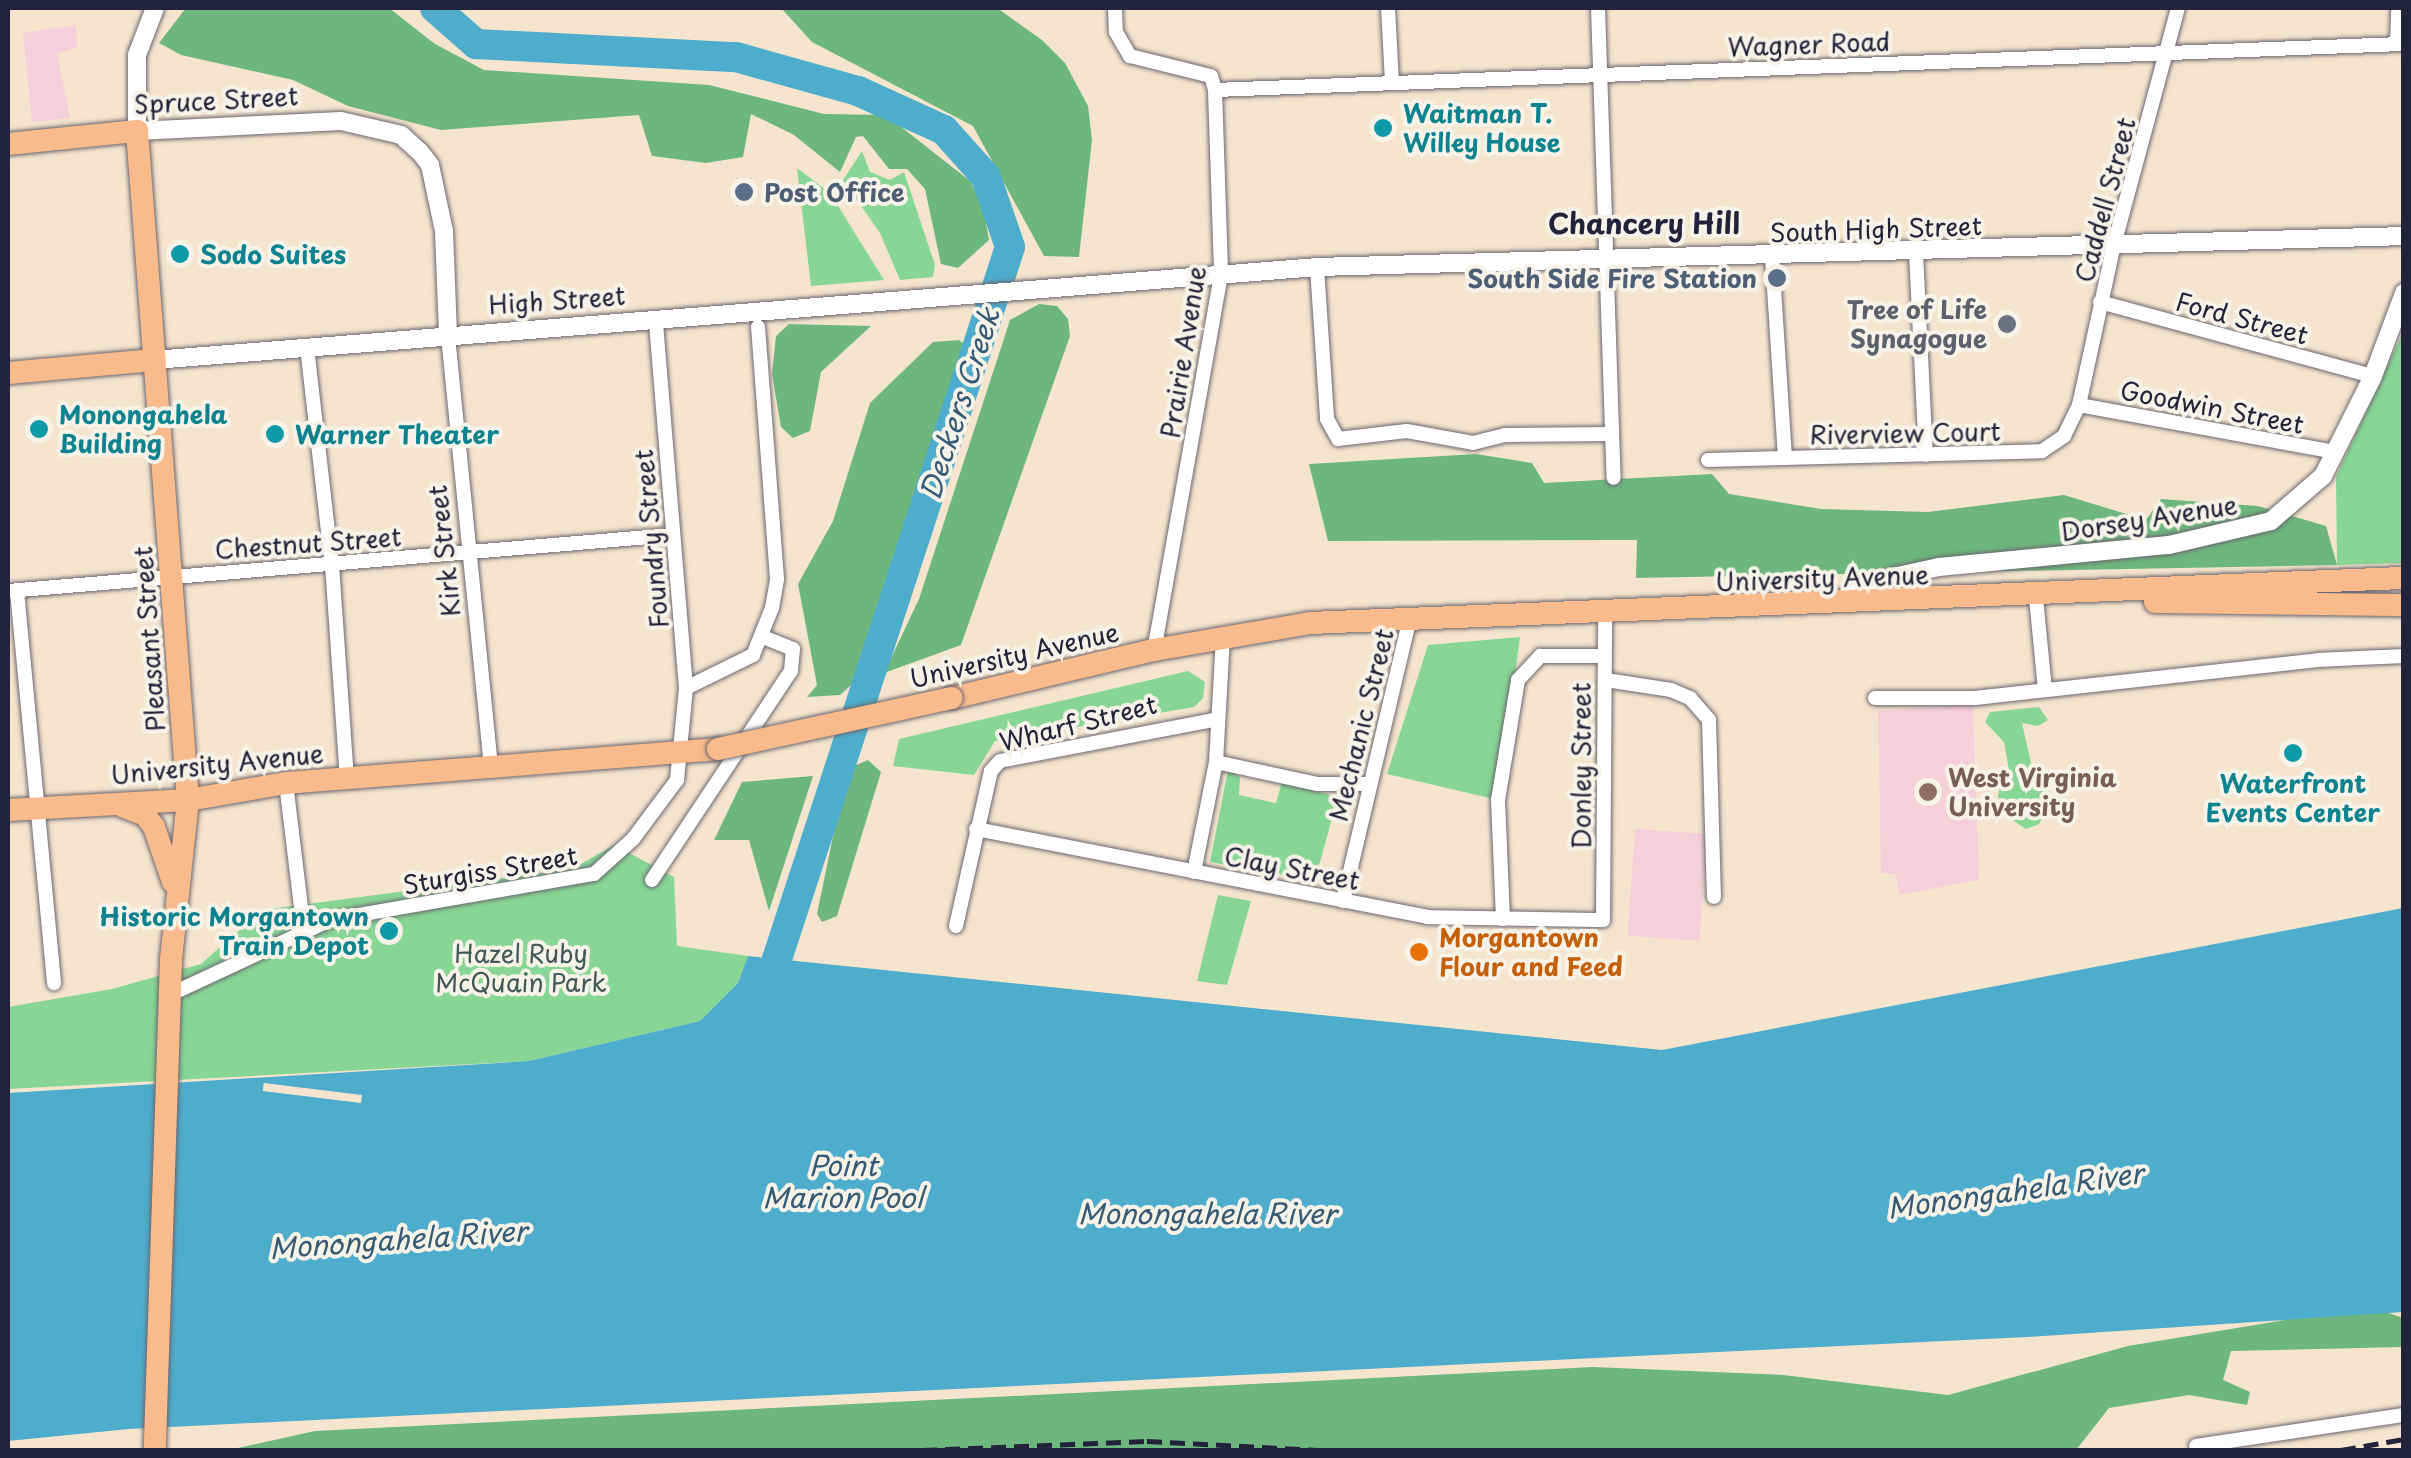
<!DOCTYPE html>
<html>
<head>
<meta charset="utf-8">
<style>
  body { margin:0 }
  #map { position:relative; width:2411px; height:1458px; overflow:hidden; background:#f5e5cf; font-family:"Playpen Sans",sans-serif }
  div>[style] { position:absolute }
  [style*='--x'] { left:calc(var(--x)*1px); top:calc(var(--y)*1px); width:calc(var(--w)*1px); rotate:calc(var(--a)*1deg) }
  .built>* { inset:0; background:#f5cfda; transform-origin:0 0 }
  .green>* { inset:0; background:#87d695 }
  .forest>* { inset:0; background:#6db77e }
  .water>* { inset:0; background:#4eadcc }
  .pier>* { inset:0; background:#f5e5cf; transform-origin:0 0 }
  .river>* { height:30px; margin:-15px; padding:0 15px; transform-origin:15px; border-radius:15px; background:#4eadcc }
  .roads { filter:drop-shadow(0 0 2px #6c666f) drop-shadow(0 0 2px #6c666f) }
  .minor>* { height:14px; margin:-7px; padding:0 7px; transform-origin:7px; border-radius:7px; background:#fff }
  .tertiary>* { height:18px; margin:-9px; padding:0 9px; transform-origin:9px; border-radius:9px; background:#fff }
  .primary>* { height:22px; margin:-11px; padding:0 11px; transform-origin:11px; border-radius:11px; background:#fabb8c }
  .rail>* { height:5px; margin-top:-2.5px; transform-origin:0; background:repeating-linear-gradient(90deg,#22223b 0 15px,transparent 0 23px) }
  .bridges { filter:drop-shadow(0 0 2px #6c666f) drop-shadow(0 0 2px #6c666f) }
  .primary-bridge>* { height:22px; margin:-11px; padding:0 11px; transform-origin:11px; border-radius:11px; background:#fabb8c }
  .dots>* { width:28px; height:28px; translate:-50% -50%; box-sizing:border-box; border:5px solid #f7f3e8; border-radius:50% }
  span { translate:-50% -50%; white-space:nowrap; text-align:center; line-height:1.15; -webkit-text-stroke:8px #f7f3e8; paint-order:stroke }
  .street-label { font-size:25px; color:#22223b }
  .culture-label { font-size:25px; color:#0d838f; font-weight:700 }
  .left { translate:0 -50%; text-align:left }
  .right { translate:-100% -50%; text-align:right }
  .service-label { font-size:25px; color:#4e5e75; font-weight:700 }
  .worship-label { font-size:25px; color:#5b616d; font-weight:700 }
  .education-label { font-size:25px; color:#785e54; font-weight:700 }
  .food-label { font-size:25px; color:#c56008; font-weight:700 }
  .park-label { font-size:25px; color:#405856 }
  .neighbourhood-label { font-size:28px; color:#22223b; font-weight:700 }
  .water-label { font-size:28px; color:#345a75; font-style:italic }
  .frame { position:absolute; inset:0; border:10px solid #22223b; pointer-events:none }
</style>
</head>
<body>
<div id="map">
  <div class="built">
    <div style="clip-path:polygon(76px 25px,77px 47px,57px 54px,70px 118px,32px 122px,23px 33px)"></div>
    <div style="clip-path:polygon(1973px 704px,1979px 880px,1899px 895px,1896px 874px,1881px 873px,1878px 711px)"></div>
    <div style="left:1635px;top:829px;width:72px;height:107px;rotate:4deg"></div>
  </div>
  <div class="green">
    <div style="clip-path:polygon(862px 151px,870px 172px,890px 180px,904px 172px,935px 265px,933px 277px,900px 280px,880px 233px,843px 180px)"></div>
    <div style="clip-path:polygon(797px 168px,830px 193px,884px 280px,811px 286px)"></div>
    <div style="clip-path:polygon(2403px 332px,2403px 563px,2337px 565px,2336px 477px)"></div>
    <div style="clip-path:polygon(1520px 637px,1498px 800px,1387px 774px,1428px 645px)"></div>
    <div style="clip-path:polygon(1188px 671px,1205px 682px,1203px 698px,1194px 707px,995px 741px,974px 775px,893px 766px,899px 739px)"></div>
    <div style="clip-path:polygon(2039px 707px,2048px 720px,2038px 726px,2022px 723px,2036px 785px,2048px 783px,2050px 801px,2039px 824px,2026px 829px,2005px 815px,1998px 796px,2000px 786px,2012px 787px,2004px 742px,1985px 722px,1990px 712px)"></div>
    <div style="clip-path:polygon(1228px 770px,1240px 777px,1239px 795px,1276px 803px,1282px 782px,1338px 797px,1315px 880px,1210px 862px)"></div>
    <div style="clip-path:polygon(614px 845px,674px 877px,677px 946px,748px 956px,738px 983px,700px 1021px,529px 1061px,8px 1089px,8px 1007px,112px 989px,201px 964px,262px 910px,572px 869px)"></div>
    <div style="clip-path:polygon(1218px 895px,1251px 901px,1227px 985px,1197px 981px)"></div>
  </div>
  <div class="forest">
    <div style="clip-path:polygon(186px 8px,389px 8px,435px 44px,484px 70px,709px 85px,824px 114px,886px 115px,970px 181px,983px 205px,989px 240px,958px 268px,941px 264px,925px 189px,907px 169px,889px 169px,863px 136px,856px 137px,840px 172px,794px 135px,751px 114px,743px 157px,706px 163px,652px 156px,639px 115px,441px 130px,348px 106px,293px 80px,181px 55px,159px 43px)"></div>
    <div style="clip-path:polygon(781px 8px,997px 8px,1042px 40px,1065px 63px,1088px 106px,1092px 140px,1079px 257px,1044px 256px,973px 126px,812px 42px)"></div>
    <div style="clip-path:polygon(1039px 304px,1057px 306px,1068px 319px,1070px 336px,961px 645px,884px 673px,919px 599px,1010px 320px)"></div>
    <div style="clip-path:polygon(789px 324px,871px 326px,821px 372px,810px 431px,793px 438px,781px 427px,772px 374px,776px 336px)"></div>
    <div style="clip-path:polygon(959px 340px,965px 345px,859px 678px,840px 695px,807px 697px,817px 685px,798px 584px,833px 521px,870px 403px,933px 342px)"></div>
    <div style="clip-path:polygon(1476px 454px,1532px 463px,1544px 483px,1712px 474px,1729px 494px,1821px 509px,1928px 512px,2064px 495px,2146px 520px,2161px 499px,2258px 506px,2326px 526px,2337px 565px,1636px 578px,1637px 540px,1328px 541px,1309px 464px)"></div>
    <div style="clip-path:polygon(868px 760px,881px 772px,837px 916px,822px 922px,817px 914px,840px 802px,852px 767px)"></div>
    <div style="clip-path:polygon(813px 776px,769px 911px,749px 840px,714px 840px,742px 782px)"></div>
    <div style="clip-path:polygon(2369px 1306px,2403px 1318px,2403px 1347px,2231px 1351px,2223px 1380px,2250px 1392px,2247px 1405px,2189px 1395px,2109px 1408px,2076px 1450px,229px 1450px,315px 1431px,1593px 1367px,1783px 1375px,1948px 1395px,2128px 1346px)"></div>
  </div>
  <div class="water">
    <div style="clip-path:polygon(2403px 908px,2403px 1312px,2027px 1337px,129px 1429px,8px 1441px,8px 1093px,529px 1061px,700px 1021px,738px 983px,748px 956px,1662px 1050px)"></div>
  </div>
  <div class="pier">
    <div style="left:362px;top:1095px;width:8px;height:99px;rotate:97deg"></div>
  </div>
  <div class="river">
    <div style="--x:435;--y:8;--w:55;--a:41.3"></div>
    <div style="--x:476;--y:44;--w:260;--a:2.9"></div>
    <div style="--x:736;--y:57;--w:127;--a:15.6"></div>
    <div style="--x:858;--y:91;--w:94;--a:24.4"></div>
    <div style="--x:944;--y:130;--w:63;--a:48.2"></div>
    <div style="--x:986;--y:177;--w:74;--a:71.1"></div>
    <div style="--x:1010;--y:247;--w:749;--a:108.12"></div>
    <div style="--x:777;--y:959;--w:40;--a:90"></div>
  </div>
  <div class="roads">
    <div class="minor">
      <div style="--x:1115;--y:8;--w:24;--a:88"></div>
      <div style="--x:1116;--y:32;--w:28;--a:60"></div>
      <div style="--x:1130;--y:56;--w:83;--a:13.9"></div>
      <div style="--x:1211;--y:76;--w:15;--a:74"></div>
      <div style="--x:1215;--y:90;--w:185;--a:88.1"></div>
      <div style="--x:1221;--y:275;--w:381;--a:100.1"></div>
      <div style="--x:1388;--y:8;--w:74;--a:86.9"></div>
      <div style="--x:1598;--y:8;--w:470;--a:88.1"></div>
      <div style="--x:2397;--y:44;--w:36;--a:-88"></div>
      <div style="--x:1215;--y:90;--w:1190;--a:-2.22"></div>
      <div style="--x:1916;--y:253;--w:202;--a:87.2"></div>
      <div style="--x:1772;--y:257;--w:201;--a:86.3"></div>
      <div style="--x:1317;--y:267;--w:152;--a:86.2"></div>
      <div style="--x:1327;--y:419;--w:23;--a:61"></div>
      <div style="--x:1338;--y:439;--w:69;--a:-6.6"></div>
      <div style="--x:1407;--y:431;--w:67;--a:10.3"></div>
      <div style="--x:1473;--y:443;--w:33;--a:-14"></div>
      <div style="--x:1505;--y:435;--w:107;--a:-0.5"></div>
      <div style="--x:2100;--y:302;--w:283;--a:15.2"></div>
      <div style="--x:448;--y:336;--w:435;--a:84.3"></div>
      <div style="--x:307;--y:347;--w:219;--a:83.5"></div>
      <div style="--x:332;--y:565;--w:215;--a:86"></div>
      <div style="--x:2079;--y:405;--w:261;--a:10.4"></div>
      <div style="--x:1708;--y:460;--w:334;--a:-1.5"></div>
      <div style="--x:2042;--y:451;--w:27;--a:-34"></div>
      <div style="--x:2064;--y:436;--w:34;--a:-64"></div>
      <div style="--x:2079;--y:405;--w:164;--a:-77.7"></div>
      <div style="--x:2114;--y:245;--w:245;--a:-74.9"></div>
      <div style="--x:8;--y:591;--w:666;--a:-4.82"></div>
      <div style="--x:17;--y:591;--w:394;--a:84.6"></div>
      <div style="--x:2036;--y:598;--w:92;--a:84.4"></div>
      <div style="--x:1606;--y:680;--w:66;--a:8.7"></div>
      <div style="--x:1671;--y:690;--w:21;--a:23"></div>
      <div style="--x:1690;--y:698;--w:29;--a:49"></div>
      <div style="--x:1709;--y:720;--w:177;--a:88.4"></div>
      <div style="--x:686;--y:688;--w:75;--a:-26.2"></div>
      <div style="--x:753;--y:655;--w:51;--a:-68"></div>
      <div style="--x:772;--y:608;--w:29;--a:-80"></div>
      <div style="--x:777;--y:579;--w:253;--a:-94.3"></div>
      <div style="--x:1875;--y:698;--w:100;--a:0"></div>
      <div style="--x:1975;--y:698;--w:345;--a:-6.3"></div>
      <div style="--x:2318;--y:660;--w:86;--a:-2.7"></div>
      <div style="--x:1216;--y:762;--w:103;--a:12.3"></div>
      <div style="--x:1317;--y:784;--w:51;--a:0"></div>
      <div style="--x:286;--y:783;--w:149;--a:83.1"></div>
      <div style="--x:976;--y:829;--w:460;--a:11"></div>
      <div style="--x:1427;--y:917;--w:176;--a:1"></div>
      <div style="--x:1603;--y:920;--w:308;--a:-89.6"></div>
      <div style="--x:1194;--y:872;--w:112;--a:-78.7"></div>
      <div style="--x:1216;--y:762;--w:126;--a:-86.8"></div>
      <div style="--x:652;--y:880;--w:251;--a:-56.4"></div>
      <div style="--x:791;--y:671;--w:22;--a:-85"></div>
      <div style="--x:793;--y:649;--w:31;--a:-158"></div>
      <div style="--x:1343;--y:901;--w:292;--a:-76.7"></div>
      <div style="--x:1503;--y:919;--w:119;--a:-92.4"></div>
      <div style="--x:1498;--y:800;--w:122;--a:-80.5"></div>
      <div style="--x:1518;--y:680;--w:33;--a:-47"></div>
      <div style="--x:1540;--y:656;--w:61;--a:0"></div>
      <div style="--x:956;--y:926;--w:159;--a:-77.3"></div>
      <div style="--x:991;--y:771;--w:13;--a:-48"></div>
      <div style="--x:1000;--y:761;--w:222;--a:-10.9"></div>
      <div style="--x:180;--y:990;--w:166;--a:-25"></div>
      <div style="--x:330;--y:920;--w:268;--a:-9.9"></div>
      <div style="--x:594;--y:874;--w:52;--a:-41.9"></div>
      <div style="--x:633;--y:839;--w:74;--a:-53.3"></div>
      <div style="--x:677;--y:780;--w:92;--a:-84.4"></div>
      <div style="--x:686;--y:688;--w:369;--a:-94.7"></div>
      <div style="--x:2196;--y:1446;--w:210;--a:-8.5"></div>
    </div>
    <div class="tertiary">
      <div style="--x:155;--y:8;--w:50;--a:111"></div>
      <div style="--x:137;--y:55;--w:76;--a:90"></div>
      <div style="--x:137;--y:131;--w:204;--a:-2.8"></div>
      <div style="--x:341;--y:121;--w:62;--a:13.1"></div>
      <div style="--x:401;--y:135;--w:25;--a:42"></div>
      <div style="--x:420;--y:152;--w:16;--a:52"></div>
      <div style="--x:430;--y:165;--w:67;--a:78"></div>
      <div style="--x:444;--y:231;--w:105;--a:87.8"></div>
      <div style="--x:154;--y:360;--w:1167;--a:-4.57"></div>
      <div style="--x:1317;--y:267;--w:1087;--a:-1.63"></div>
      <div style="--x:1845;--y:597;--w:52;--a:-22.6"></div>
      <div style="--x:1893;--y:577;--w:47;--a:-12.3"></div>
      <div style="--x:1939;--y:567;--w:231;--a:-5.5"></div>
      <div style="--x:2169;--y:545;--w:105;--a:-13.2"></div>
      <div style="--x:2271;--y:521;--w:69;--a:-40.9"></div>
      <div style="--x:2323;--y:476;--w:112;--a:-63.4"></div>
      <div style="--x:2373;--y:376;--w:89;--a:-69.5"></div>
    </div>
    <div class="primary">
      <div style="--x:8;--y:144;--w:130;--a:-5.8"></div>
      <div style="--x:137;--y:131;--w:671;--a:85.64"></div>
      <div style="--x:188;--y:800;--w:161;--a:96.1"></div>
      <div style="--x:171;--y:960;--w:490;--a:91.9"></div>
      <div style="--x:8;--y:373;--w:147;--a:-5.1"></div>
      <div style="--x:2155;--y:602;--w:249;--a:0.7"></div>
      <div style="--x:952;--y:698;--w:208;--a:-13.4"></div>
      <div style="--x:1154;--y:650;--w:158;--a:-9.8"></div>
      <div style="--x:1310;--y:623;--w:1095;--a:-2.36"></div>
      <div style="--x:122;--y:806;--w:25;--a:21"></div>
      <div style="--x:145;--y:815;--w:15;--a:53"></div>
      <div style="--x:154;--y:827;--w:58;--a:70.9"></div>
      <div style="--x:8;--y:810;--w:180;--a:-3.2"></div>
      <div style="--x:188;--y:800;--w:99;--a:-9.8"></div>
      <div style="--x:286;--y:783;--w:433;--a:-4.5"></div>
    </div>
  </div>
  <div class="rail">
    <div style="--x:922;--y:1450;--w:225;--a:-2.3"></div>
    <div style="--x:1147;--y:1441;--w:172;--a:3"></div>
    <div style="--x:2341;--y:1450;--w:64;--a:-9.9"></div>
  </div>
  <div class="bridges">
    <div class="primary-bridge">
      <div style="--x:718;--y:749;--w:239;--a:-12.3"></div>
    </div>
  </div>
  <div class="dots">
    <div style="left:1383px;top:128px;background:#0f9aa8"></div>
    <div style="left:744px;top:192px;background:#5c6f8a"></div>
    <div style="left:180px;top:254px;background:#0f9aa8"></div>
    <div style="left:1777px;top:278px;background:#5c6f8a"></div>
    <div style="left:2007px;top:324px;background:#6b7280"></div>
    <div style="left:39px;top:429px;background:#0f9aa8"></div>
    <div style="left:275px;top:434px;background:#0f9aa8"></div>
    <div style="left:2293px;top:753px;background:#0f9aa8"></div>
    <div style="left:1928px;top:792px;background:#8d6e63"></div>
    <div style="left:389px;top:931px;background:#0f9aa8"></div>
    <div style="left:1419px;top:952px;background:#e8710a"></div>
  </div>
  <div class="street-label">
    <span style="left:1809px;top:44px;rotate:-2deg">Wagner Road</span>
    <span style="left:216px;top:100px;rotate:-3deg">Spruce Street</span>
    <span style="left:2105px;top:200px;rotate:-75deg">Caddell Street</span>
    <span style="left:1876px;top:229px;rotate:-2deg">South High Street</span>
    <span style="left:557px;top:300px;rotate:-4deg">High Street</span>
    <span style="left:2242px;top:318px;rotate:15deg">Ford Street</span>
    <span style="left:1183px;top:352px;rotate:-81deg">Prairie Avenue</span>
    <span style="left:2212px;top:407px;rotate:11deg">Goodwin Street</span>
    <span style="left:1905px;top:433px;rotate:-1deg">Riverview Court</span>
    <span style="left:2149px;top:518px;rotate:-9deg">Dorsey Avenue</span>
    <span style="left:651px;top:539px;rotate:-95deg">Foundry Street</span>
    <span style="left:308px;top:543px;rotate:-4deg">Chestnut Street</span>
    <span style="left:444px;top:551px;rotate:-96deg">Kirk Street</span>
    <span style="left:1822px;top:578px;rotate:-2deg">University Avenue</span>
    <span style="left:149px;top:639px;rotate:-94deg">Pleasant Street</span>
    <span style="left:1014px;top:655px;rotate:-13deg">University Avenue</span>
    <span style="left:1078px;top:723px;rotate:-14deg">Wharf Street</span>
    <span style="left:1361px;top:725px;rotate:-76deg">Mechanic Street</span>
    <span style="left:217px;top:764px;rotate:-6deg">University Avenue</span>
    <span style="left:1581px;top:766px;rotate:-90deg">Donley Street</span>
    <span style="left:1292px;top:868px;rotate:11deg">Clay Street</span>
    <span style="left:490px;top:870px;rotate:-10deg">Sturgiss Street</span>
  </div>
  <div class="culture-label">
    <span class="left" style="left:1403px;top:128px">Waitman T.<br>Willey House</span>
    <span class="left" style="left:200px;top:254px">Sodo Suites</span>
    <span class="left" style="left:59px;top:429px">Monongahela<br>Building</span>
    <span class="left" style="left:295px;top:434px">Warner Theater</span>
    <span style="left:2293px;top:798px">Waterfront<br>Events Center</span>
    <span class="right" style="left:369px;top:931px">Historic Morgantown<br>Train Depot</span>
  </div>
  <div class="service-label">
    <span class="left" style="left:764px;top:192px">Post Office</span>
    <span class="right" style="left:1757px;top:278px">South Side Fire Station</span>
  </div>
  <div class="worship-label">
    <span class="right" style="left:1987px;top:324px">Tree of Life<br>Synagogue</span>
  </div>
  <div class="education-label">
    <span class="left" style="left:1948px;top:792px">West Virginia<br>University</span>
  </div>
  <div class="food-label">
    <span class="left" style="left:1439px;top:952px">Morgantown<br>Flour and Feed</span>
  </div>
  <div class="park-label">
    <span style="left:521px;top:968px">Hazel Ruby<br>McQuain Park</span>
  </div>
  <div class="neighbourhood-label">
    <span style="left:1644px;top:223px">Chancery Hill</span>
  </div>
  <div class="water-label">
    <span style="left:959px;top:404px;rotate:-72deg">Deckers Creek</span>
    <span style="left:843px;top:1181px">Point<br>Marion Pool</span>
    <span style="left:2015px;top:1190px;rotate:-8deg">Monongahela River</span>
    <span style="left:1207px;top:1213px">Monongahela River</span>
    <span style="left:398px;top:1239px;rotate:-4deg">Monongahela River</span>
  </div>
  <div class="frame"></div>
</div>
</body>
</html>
